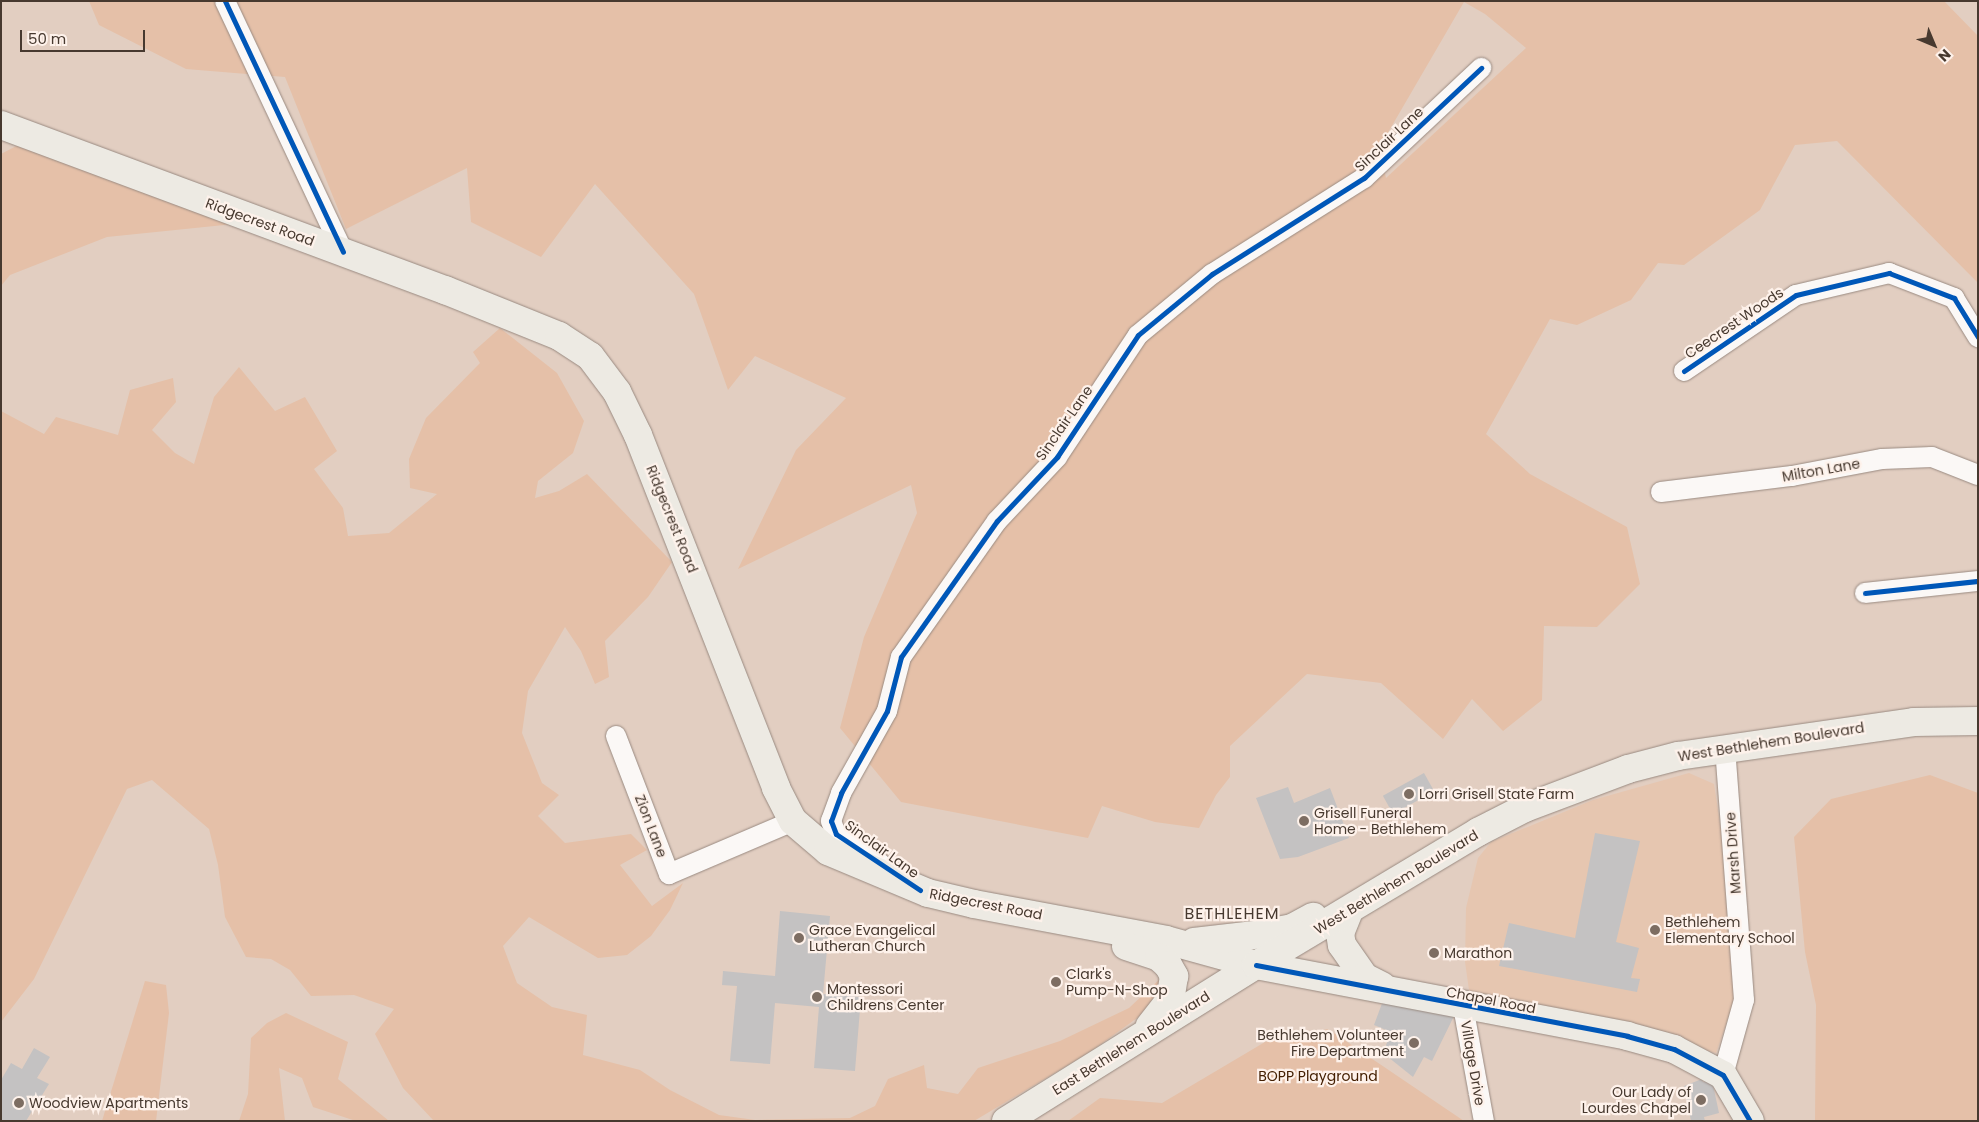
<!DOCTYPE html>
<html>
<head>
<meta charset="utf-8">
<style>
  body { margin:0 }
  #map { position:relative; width:1979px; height:1122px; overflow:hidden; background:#e2cec1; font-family:Poppins,sans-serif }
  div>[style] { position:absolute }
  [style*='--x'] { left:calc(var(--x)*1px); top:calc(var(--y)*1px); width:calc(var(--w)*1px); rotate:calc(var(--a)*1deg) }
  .built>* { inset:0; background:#e6c6b0 }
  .green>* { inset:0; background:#e5c0a8 }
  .building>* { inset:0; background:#c4c2c2; transform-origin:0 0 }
  .roads { filter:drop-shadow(0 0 1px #998a81) drop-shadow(0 0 1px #998a81) }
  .street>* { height:20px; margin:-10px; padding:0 10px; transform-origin:10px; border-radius:10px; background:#fbf8f6 }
  .secondary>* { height:28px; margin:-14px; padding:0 14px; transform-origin:14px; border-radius:14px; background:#edeae3 }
  .cycleway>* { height:5px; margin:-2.5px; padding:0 2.5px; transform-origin:2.5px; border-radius:2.5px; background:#0057b8 }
  .dots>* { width:14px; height:14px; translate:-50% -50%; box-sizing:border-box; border:2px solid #fef2eb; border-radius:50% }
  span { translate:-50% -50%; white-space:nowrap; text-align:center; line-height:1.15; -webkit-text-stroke:4.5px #fef2eb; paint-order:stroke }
  .street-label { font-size:14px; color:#47392f }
  .poi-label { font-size:14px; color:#47392f }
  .left { translate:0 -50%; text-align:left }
  .right { translate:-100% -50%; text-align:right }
  .park-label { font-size:14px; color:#442003 }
  .quarter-label { font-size:16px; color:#47392f; letter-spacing:1px }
  .frame { position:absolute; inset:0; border:2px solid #47392f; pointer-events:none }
  .north { position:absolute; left:1909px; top:20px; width:50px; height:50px; -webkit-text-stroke:4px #fef2eb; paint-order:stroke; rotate:135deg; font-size:14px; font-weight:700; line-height:20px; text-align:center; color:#47392f }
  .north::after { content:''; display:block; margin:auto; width:18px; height:22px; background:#47392f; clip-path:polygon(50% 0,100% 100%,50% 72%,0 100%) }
  .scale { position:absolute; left:20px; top:30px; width:125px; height:22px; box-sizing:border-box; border:2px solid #47392f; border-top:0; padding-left:6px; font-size:15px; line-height:18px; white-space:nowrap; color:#47392f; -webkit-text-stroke:4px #fef2eb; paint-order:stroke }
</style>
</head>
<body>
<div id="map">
  <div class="built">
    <div style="clip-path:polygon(1689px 773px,1714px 784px,1724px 850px,1735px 999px,1716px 1053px,1597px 1023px,1470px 997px,1465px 962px,1466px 908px,1478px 858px,1491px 842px,1593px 800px)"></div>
  </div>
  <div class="green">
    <div style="clip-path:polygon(evenodd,89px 1px,1944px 1px,1978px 36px,1978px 283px,1837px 141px,1795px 145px,1760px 210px,1684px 265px,1658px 263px,1631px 300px,1577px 325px,1550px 319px,1486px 434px,1530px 474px,1627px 527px,1640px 584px,1597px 627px,1544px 626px,1542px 700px,1503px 731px,1472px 699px,1443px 739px,1381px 683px,1307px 674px,1230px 746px,1230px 777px,1216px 795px,1199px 828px,1155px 822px,1102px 806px,1088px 838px,901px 802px,840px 728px,864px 637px,917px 513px,911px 485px,738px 569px,796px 450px,846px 398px,755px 356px,728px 390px,694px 294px,595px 184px,541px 257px,471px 222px,467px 168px,346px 229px,285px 77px,186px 69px,99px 25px,89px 1px,1464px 2px,1485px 14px,1526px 48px,1386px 178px,1379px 148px,1464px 2px)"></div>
    <div style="clip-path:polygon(22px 143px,234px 224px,107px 237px,10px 275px,1px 286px,1px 154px)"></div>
    <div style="clip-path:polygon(500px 328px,557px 373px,584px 421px,573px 453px,538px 481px,535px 498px,559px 491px,587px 474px,672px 562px,648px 597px,605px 641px,609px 677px,595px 684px,581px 651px,565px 627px,528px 691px,522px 733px,542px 783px,559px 795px,538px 816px,565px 843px,631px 834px,647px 850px,620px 865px,652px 906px,683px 883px,670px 910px,651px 936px,627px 955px,598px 958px,529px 917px,503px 946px,517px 983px,552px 1007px,587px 1015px,583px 1055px,640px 1070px,670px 1090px,719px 1115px,755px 1120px,850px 1118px,875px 1106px,888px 1079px,924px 1065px,927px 1088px,958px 1094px,978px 1068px,1060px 1041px,1129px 1008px,1163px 976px,1151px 1008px,1090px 1052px,974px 1121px,434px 1121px,403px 1088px,375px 1034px,394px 1009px,354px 995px,311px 996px,290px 970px,271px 959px,246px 957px,225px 917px,218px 865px,209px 829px,152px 780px,127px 789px,34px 979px,1px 1022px,1px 411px,44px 434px,56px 417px,118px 435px,130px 390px,173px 378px,176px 402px,152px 430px,175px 453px,194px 464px,214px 397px,239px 367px,275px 411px,305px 397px,337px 451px,314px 469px,343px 508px,348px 536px,389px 533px,437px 494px,410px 488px,409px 459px,426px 418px,480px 363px,473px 352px)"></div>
    <div style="clip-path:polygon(1930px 775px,1978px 793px,1978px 1121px,1815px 1121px,1816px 1005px,1805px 952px,1794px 837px,1831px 799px)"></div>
    <div style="clip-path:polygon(145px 981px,166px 985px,169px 1013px,156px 1121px,102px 1121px)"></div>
    <div style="clip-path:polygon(286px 1013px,348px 1042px,338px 1079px,389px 1121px,356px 1121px,313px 1107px,302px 1078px,279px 1068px,285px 1121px,239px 1121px,248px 1094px,251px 1038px,267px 1023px)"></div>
    <div style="clip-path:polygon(1328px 1029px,1464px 1121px,1068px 1121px,1100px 1098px,1162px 1103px,1265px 1042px)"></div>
  </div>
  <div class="building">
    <div style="left:1424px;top:773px;width:21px;height:47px;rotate:61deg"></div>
    <div style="clip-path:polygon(1288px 787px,1294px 803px,1330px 788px,1349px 838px,1298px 857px,1280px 859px,1256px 798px)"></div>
    <div style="clip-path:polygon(1595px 833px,1640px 841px,1616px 942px,1639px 948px,1631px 978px,1640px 979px,1637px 992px,1499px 966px,1509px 923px,1575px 938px)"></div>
    <div style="clip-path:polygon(780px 911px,830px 916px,823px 994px,861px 997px,855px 1071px,814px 1068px,819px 1007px,775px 1003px,770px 1064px,730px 1061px,737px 986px,722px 985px,723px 971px,775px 976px)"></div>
    <div style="clip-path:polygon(1384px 998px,1454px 1016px,1432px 1061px,1424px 1057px,1413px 1077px,1383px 1053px,1391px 1032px,1374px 1025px)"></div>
    <div style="clip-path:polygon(34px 1048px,50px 1057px,37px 1078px,49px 1084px,26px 1121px,1px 1121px,1px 1080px,11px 1063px,22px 1069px)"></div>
    <div style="clip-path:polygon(1702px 1079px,1703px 1082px,1712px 1080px,1719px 1113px,1704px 1117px,1705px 1121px,1691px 1121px,1684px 1086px)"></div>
  </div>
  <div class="roads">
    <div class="street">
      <div style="--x:225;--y:1;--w:277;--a:64.8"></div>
      <div style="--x:1684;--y:371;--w:135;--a:-34.2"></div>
      <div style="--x:1796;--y:295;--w:96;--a:-13.3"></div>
      <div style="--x:1889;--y:273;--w:70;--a:21"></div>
      <div style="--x:1954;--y:298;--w:46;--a:58.4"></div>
      <div style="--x:1661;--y:492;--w:132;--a:-7"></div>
      <div style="--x:1792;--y:476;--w:92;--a:-10.7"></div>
      <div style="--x:1882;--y:459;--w:50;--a:-2.3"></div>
      <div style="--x:1932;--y:457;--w:49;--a:21.4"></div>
      <div style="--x:1865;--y:593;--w:114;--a:-6.1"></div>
      <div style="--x:616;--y:736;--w:148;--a:69"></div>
      <div style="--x:669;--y:874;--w:135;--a:-23.1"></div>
      <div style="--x:881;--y:864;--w:54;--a:-146.3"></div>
      <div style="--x:836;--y:834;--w:14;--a:-111"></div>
      <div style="--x:831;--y:821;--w:30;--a:-70"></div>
      <div style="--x:841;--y:793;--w:94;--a:-60.7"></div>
      <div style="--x:887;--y:711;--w:56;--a:-75.5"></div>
      <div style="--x:901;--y:657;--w:166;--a:-54.8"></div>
      <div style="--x:997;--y:521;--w:88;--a:-46.8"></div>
      <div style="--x:1057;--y:457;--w:146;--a:-56.4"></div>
      <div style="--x:1138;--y:335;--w:96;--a:-39.5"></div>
      <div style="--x:1212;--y:274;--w:180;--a:-32.3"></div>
      <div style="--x:1364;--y:178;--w:161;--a:-43.2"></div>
      <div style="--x:1463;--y:1006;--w:117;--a:79.7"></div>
      <div style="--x:1723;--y:1075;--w:78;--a:-74.4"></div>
      <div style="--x:1744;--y:1000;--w:254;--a:-94.3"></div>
    </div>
    <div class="secondary">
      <div style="--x:1;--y:125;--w:474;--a:20.4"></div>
      <div style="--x:445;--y:290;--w:123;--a:22"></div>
      <div style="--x:559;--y:336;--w:37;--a:33"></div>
      <div style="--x:590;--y:356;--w:45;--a:53.1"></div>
      <div style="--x:617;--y:392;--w:48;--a:64"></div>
      <div style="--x:638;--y:435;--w:379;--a:68.6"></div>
      <div style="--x:776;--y:788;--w:37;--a:63"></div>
      <div style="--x:793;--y:821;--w:46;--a:40.6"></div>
      <div style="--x:828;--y:851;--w:108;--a:22.8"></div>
      <div style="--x:928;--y:893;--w:47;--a:13.4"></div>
      <div style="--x:974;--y:904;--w:195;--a:10.6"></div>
      <div style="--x:1166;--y:940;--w:93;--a:15.5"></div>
      <div style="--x:1256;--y:965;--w:378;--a:10.8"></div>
      <div style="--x:1627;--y:1036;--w:49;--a:15.5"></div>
      <div style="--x:1674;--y:1049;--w:55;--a:28"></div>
      <div style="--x:1723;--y:1075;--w:53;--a:59.6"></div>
      <div style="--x:1349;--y:911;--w:24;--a:112"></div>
      <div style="--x:1340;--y:933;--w:12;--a:81"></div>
      <div style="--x:1342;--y:945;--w:39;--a:55"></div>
      <div style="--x:1364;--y:977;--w:20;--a:27"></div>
      <div style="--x:1194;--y:942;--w:68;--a:-6.7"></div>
      <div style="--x:1262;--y:934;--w:31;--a:-11"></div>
      <div style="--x:1292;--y:928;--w:24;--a:-28"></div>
      <div style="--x:1126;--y:946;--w:35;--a:18"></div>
      <div style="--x:1159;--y:957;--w:12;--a:42"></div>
      <div style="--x:1168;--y:965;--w:13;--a:61"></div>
      <div style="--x:1174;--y:976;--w:24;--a:99"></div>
      <div style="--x:1170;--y:1000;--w:33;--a:128"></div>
      <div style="--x:1006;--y:1121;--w:295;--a:-32"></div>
      <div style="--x:1256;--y:965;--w:259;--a:-30.9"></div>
      <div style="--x:1478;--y:832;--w:53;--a:-27.1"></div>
      <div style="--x:1525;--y:808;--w:110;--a:-20.7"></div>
      <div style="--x:1628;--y:769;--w:52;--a:-14.6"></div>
      <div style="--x:1678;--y:756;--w:238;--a:-8.2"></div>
      <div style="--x:1914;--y:722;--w:64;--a:-0.9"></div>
    </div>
  </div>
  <div class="cycleway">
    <div style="--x:225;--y:1;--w:277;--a:64.8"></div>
    <div style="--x:1684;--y:371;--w:135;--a:-34.2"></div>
    <div style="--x:1796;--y:295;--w:96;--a:-13.3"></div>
    <div style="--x:1889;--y:273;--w:70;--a:21"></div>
    <div style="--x:1954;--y:298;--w:46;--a:58.4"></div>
    <div style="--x:1865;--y:593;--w:114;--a:-6.1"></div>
    <div style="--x:920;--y:890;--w:101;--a:-146.3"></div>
    <div style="--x:836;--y:834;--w:14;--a:-111"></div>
    <div style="--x:831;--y:821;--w:30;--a:-70"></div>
    <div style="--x:841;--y:793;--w:94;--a:-60.7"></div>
    <div style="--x:887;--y:711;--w:56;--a:-75.5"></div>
    <div style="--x:901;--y:657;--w:166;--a:-54.8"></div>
    <div style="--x:997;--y:521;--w:88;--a:-46.8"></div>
    <div style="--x:1057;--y:457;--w:146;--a:-56.4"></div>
    <div style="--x:1138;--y:335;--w:96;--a:-39.5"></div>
    <div style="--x:1212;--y:274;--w:180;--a:-32.3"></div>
    <div style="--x:1364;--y:178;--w:161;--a:-43.2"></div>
    <div style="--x:1256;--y:965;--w:378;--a:10.8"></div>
    <div style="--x:1627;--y:1036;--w:49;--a:15.5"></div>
    <div style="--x:1674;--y:1049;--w:55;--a:28"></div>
    <div style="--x:1723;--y:1075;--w:53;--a:59.6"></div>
  </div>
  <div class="dots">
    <div style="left:1409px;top:794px;background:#7d6d62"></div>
    <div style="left:1304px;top:821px;background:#7d6d62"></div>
    <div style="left:1655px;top:930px;background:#7d6d62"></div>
    <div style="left:799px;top:938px;background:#7d6d62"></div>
    <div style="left:1434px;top:953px;background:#7d6d62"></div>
    <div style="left:1056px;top:982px;background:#7d6d62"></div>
    <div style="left:817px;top:997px;background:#7d6d62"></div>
    <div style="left:1414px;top:1043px;background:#7d6d62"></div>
    <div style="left:1701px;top:1100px;background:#7d6d62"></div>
    <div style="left:19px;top:1103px;background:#7d6d62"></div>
  </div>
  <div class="street-label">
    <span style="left:1389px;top:139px;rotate:-43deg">Sinclair Lane</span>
    <span style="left:260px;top:222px;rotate:20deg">Ridgecrest Road</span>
    <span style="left:1734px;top:323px;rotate:-34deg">Ceecrest Woods</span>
    <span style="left:1064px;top:423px;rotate:-55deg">Sinclair Lane</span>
    <span style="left:1821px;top:470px;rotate:-10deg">Milton Lane</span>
    <span style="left:672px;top:519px;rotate:68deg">Ridgecrest Road</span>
    <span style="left:1771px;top:742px;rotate:-9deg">West Bethlehem Boulevard</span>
    <span style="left:651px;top:826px;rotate:69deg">Zion Lane</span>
    <span style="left:882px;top:849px;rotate:36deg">Sinclair Lane</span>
    <span style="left:1733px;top:853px;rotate:-94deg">Marsh Drive</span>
    <span style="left:1396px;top:882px;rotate:-31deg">West Bethlehem Boulevard</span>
    <span style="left:986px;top:904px;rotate:11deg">Ridgecrest Road</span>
    <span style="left:1491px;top:1000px;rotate:11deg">Chapel Road</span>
    <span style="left:1131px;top:1043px;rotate:-32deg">East Bethlehem Boulevard</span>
    <span style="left:1473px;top:1063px;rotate:80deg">Village Drive</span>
  </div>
  <div class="poi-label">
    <span class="left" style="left:1419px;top:794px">Lorri Grisell State Farm</span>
    <span class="left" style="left:1314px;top:821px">Grisell Funeral<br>Home - Bethlehem</span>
    <span class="left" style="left:1665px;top:930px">Bethlehem<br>Elementary School</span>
    <span class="left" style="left:809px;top:938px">Grace Evangelical<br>Lutheran Church</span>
    <span class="left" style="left:1444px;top:953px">Marathon</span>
    <span class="left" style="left:1066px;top:982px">Clark's<br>Pump-N-Shop</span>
    <span class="left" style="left:827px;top:997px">Montessori<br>Childrens Center</span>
    <span class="right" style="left:1404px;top:1043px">Bethlehem Volunteer<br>Fire Department</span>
    <span class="right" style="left:1691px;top:1100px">Our Lady of<br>Lourdes Chapel</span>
    <span class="left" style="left:29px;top:1103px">Woodview Apartments</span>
  </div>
  <div class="park-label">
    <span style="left:1318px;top:1076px">BOPP Playground</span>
  </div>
  <div class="quarter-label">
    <span style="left:1232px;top:914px">BETHLEHEM</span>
  </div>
  <div class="frame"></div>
  <div class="north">N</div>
  <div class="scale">50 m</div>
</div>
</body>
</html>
